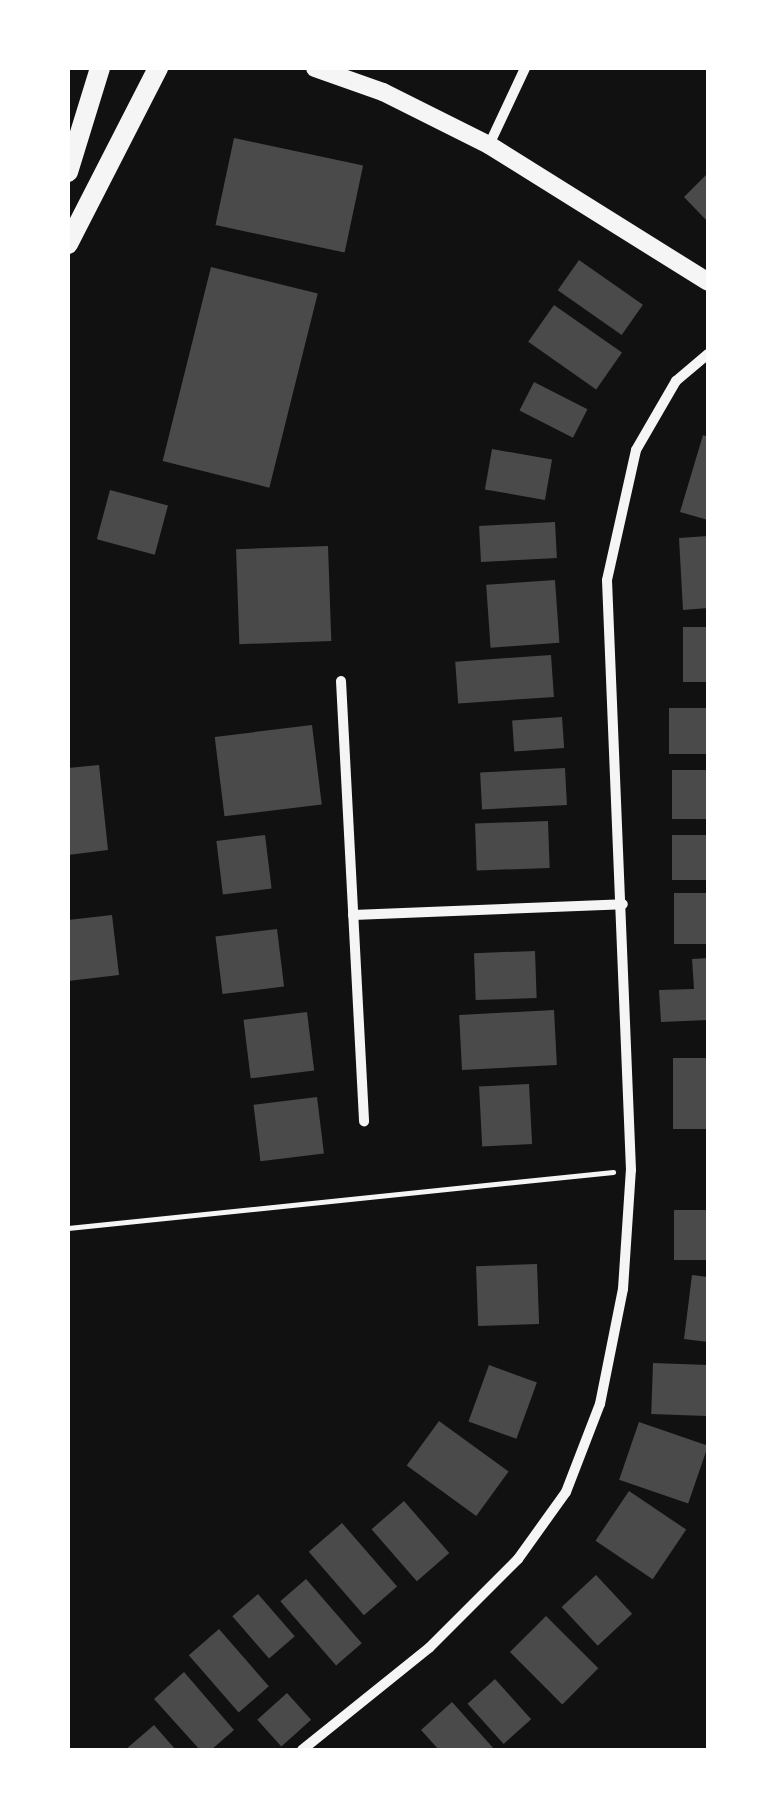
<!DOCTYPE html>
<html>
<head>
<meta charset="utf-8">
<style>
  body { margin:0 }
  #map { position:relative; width:776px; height:1818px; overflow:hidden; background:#111; font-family:"Space Grotesk",sans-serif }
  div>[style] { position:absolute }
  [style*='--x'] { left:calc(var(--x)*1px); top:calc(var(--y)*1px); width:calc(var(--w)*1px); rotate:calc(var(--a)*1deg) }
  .building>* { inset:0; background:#4a4a4a; transform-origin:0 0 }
  .path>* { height:5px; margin:-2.5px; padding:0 2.5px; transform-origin:2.5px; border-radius:2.5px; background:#f5f5f5 }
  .minor>* { height:10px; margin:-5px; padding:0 5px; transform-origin:5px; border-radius:5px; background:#f5f5f5 }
  .tertiary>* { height:18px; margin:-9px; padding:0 9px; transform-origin:9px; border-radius:9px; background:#f5f5f5 }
  .secondary>* { height:20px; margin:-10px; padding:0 10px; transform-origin:10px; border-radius:10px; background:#f5f5f5 }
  span { translate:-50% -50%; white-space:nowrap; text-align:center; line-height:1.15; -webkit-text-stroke:9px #fff; paint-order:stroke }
  .frame { position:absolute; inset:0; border:70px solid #fff; pointer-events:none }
</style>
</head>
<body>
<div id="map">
  <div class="building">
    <div style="left:234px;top:138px;width:132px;height:89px;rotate:12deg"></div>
    <div style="clip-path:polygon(708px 173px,708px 222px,684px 197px)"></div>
    <div style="left:579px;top:260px;width:78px;height:37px;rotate:35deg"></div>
    <div style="left:211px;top:267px;width:110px;height:200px;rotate:14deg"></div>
    <div style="left:554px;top:305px;width:83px;height:45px;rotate:35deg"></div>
    <div style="left:534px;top:382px;width:60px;height:32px;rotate:27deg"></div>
    <div style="clip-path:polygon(703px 435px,708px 437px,708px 520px,680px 512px)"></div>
    <div style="left:492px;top:449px;width:61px;height:41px;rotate:10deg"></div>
    <div style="left:110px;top:490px;width:60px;height:51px;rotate:15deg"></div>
    <div style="left:555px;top:522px;width:36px;height:76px;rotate:87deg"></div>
    <div style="clip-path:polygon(708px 536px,708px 608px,683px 610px,679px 538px)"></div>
    <div style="left:328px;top:546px;width:95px;height:92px;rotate:88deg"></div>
    <div style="left:555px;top:580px;width:63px;height:69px;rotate:86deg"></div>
    <div style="left:708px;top:627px;width:55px;height:25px;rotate:90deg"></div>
    <div style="left:551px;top:655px;width:42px;height:96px;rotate:86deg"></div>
    <div style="left:708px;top:708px;width:46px;height:39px;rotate:90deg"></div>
    <div style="left:562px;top:717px;width:31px;height:50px;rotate:86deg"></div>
    <div style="left:312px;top:725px;width:80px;height:98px;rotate:83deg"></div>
    <div style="clip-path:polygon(99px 765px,108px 850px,68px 855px,68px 768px)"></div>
    <div style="left:565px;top:768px;width:37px;height:85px;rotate:87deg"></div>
    <div style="left:708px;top:770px;width:49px;height:36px;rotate:90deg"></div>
    <div style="left:548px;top:821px;width:47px;height:73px;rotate:88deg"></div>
    <div style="left:265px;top:835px;width:54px;height:49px;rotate:83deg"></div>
    <div style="left:708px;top:835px;width:45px;height:36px;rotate:90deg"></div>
    <div style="left:708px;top:893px;width:51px;height:34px;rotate:90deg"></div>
    <div style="clip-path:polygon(112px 915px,119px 975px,68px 981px,68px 920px)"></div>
    <div style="left:277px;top:929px;width:58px;height:62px;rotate:83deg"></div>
    <div style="left:535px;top:951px;width:47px;height:61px;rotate:88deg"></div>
    <div style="clip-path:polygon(708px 958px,708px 1020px,661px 1022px,659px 990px,694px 989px,692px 959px)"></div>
    <div style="left:554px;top:1010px;width:55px;height:95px;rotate:87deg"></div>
    <div style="left:307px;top:1012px;width:59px;height:64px;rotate:83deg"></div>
    <div style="left:708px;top:1058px;width:71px;height:35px;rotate:90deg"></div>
    <div style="left:529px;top:1084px;width:60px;height:50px;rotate:87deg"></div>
    <div style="left:317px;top:1097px;width:57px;height:64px;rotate:83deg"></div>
    <div style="left:708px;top:1210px;width:50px;height:34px;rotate:90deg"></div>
    <div style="left:537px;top:1264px;width:60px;height:61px;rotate:88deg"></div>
    <div style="clip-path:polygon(692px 1275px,708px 1277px,708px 1342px,684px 1339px)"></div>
    <div style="left:653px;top:1363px;width:55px;height:51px;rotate:2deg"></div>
    <div style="left:489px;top:1365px;width:51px;height:60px;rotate:20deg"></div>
    <div style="left:439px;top:1421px;width:86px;height:55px;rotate:36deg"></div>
    <div style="left:639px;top:1422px;width:73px;height:61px;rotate:19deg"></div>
    <div style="left:629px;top:1491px;width:69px;height:60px;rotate:34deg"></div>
    <div style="left:404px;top:1501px;width:69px;height:43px;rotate:49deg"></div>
    <div style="left:342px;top:1523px;width:84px;height:44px;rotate:49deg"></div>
    <div style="left:596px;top:1575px;width:53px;height:47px;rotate:47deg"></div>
    <div style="left:306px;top:1579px;width:85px;height:34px;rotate:49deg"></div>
    <div style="left:258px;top:1594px;width:56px;height:34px;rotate:49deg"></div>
    <div style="left:546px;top:1616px;width:74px;height:51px;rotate:45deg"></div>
    <div style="left:219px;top:1629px;width:76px;height:40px;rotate:49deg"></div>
    <div style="clip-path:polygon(184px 1672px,234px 1730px,211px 1750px,200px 1750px,154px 1699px)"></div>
    <div style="left:495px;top:1679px;width:54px;height:37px;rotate:48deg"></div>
    <div style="left:287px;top:1693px;width:36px;height:40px;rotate:48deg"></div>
    <div style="clip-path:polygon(452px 1702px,495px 1750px,439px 1750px,421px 1730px)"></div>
    <div style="clip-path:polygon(154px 1725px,176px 1750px,125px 1750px)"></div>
  </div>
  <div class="path">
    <div style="--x:68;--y:1228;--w:548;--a:-5.87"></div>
  </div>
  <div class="minor">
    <div style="--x:489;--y:145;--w:85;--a:-64.9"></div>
    <div style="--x:341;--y:681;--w:441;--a:87"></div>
    <div style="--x:353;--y:915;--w:270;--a:-2.3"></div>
    <div style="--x:302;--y:1750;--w:163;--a:-38.8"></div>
    <div style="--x:429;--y:1648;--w:126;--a:-45"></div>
    <div style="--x:518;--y:1559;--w:82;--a:-54.4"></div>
    <div style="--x:566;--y:1492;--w:94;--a:-68.9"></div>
    <div style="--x:600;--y:1404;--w:117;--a:-78.7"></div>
    <div style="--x:623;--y:1289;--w:119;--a:-86.2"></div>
    <div style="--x:631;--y:1170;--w:590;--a:-92.33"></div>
    <div style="--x:607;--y:580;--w:133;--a:-77.4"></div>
    <div style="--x:636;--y:450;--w:80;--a:-59.9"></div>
    <div style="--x:676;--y:381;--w:42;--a:-40.2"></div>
  </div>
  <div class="tertiary">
    <div style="--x:315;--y:68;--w:72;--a:19.4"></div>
    <div style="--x:383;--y:92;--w:119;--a:26.6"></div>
    <div style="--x:489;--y:145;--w:258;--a:32"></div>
  </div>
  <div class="secondary">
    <div style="--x:68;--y:172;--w:109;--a:-72.9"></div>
    <div style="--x:68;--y:244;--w:198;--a:-62.9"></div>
  </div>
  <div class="frame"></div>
</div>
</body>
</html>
